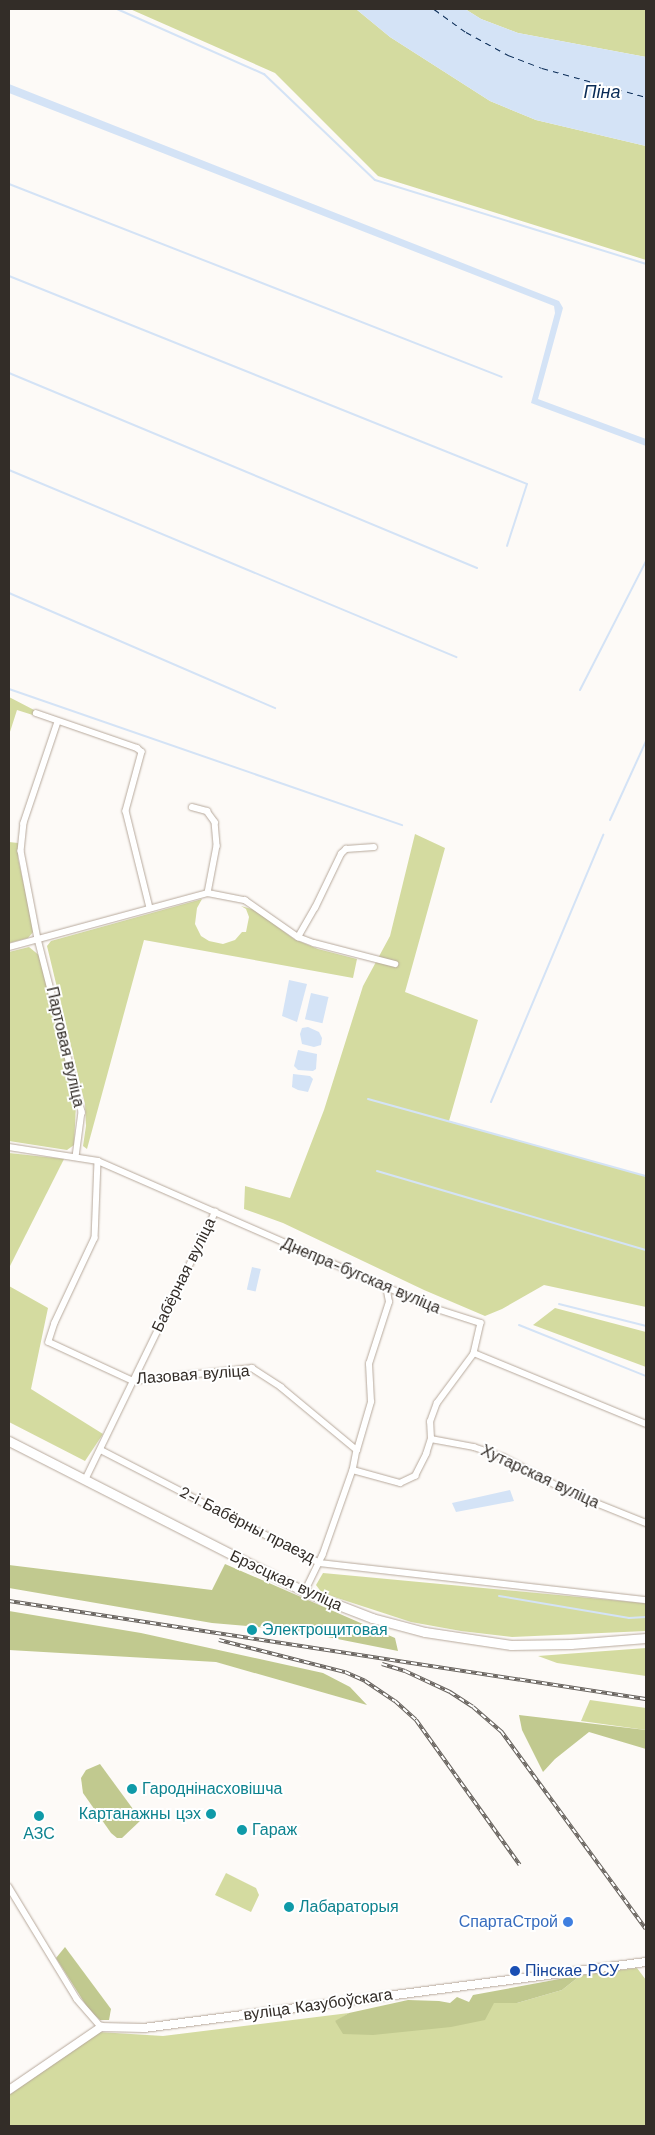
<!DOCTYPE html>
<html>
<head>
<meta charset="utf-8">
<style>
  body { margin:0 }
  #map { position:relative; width:655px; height:2135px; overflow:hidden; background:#fdfaf7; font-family:"Work Sans",sans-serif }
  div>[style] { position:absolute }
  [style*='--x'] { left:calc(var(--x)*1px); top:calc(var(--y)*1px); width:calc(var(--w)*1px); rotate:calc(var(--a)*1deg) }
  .green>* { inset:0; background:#d4dba0 }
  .forest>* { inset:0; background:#c1c98f }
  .water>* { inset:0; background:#d4e3f6; transform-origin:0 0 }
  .stream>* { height:2px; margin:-1px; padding:0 1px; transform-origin:1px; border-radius:1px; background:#d4e3f6 }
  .ferry>* { height:1px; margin-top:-0.5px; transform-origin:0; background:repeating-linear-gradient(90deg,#092b56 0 6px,transparent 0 11px) }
  .roads { filter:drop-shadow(0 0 1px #b7a99c) drop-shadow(0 0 1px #b7a99c) }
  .minor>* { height:5.5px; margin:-2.75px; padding:0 2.75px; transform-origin:2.75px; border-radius:2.75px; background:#fff }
  .tertiary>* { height:8px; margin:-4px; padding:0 4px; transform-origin:4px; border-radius:4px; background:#fff }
  .primary>* { height:9px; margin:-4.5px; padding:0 4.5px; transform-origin:4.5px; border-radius:4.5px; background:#fff }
  .rail>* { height:4px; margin-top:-2px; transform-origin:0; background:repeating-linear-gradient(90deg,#fff 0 5.5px,#69645f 0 11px); box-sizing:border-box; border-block:1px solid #69645f }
  .dots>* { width:14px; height:14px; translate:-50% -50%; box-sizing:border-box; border:2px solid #fff; border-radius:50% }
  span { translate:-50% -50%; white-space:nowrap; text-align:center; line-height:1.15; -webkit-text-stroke:4px #fff; paint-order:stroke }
  .street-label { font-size:16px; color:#332d28 }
  .culture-label { font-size:16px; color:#0d838f }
  .left { translate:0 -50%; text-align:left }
  .right { translate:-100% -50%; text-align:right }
  .shop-label { font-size:16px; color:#366cbe }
  .transit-label { font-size:16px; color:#164399 }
  .water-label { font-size:18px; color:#092b56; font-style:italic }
  .frame { position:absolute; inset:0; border:10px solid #332d28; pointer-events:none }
</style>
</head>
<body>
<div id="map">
  <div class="green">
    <div style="clip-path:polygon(130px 9px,356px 9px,390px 37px,490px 101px,536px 120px,646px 146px,646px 260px,378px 176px,275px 73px)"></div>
    <div style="clip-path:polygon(465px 9px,646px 9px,646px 57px,518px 33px,481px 19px)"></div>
    <div style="clip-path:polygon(9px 697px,36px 711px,36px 716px,17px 710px,9px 735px)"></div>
    <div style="clip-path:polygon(415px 834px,445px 848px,405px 992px,478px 1020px,449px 1121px,646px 1176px,646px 1307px,544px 1285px,502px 1309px,485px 1316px,424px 1290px,283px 1223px,244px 1209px,245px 1186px,290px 1198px,324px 1110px,363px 986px,390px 936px)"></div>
    <div style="clip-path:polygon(9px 842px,18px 843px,18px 858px,34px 931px,28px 938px,9px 943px)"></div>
    <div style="clip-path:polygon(202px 899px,197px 908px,195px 924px,201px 936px,209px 941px,223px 944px,235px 940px,242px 932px,246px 932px,249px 917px,246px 909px,241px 906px,255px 910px,294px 939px,318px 949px,357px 959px,353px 978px,144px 940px,87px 1149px,83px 1146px,86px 1126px,85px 1104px,47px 946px,51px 941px)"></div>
    <div style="clip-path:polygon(29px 947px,40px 956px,76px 1104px,74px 1145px,67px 1150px,9px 1141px,9px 952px)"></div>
    <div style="clip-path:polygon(9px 1153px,64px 1159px,9px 1268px)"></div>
    <div style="clip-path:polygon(9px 1286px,48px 1308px,31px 1389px,103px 1434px,85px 1461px,9px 1422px)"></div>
    <div style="clip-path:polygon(555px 1308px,646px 1332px,646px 1367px,533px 1325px)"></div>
    <div style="clip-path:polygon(323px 1573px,643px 1603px,646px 1604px,646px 1631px,512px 1637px,461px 1631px,411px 1622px,322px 1593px,316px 1585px)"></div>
    <div style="clip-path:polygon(646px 1648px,646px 1676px,557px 1663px,538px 1656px)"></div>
    <div style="clip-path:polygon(590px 1700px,646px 1708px,646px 1730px,581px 1721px)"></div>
    <div style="clip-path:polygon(226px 1873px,256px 1888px,259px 1895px,251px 1912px,215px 1895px)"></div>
    <div style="clip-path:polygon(637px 1968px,646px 1980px,646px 2126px,9px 2126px,9px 2095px,99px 2032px,163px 2036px,349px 2013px,335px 2022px,494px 2003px,517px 2003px,562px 1990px,581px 1975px)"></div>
  </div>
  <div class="forest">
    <div style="clip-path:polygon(225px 1564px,395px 1638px,398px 1651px,292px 1630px,212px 1623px,9px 1588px,9px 1565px,212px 1590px)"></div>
    <div style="clip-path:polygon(9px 1611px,141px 1633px,323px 1673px,350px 1687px,367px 1705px,216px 1662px,9px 1650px)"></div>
    <div style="clip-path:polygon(519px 1715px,646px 1730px,646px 1749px,589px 1732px,555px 1759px,543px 1772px,522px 1730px)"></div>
    <div style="clip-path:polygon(100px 1764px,141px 1820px,122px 1838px,117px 1838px,111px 1833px,83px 1793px,81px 1778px,86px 1770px)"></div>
    <div style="clip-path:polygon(65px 1947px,111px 2009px,109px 2020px,100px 2020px,89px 2010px,56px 1958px)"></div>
    <div style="clip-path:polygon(581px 1975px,562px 1990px,517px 2003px,494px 2003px,485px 2020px,451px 2027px,373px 2035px,343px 2034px,335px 2021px,349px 2013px,408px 2000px,439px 2001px,450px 2003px,457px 1997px,469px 2002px,473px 1995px)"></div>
  </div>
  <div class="water">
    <div style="clip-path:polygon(356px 9px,465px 9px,481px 19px,518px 33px,646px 57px,646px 146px,536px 120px,490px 101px,390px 37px)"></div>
    <div style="clip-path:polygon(9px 84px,559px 301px,563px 308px,538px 399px,646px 439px,646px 446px,531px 403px,555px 313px,554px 306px,9px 93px)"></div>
    <div style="clip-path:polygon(289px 980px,307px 984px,297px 1022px,282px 1016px)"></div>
    <div style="left:311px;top:993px;width:18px;height:27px;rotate:13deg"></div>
    <div style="clip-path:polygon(308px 1027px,319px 1032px,322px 1038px,321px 1045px,314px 1047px,302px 1044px,300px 1034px,302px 1028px)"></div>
    <div style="clip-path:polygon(298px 1050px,317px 1054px,316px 1069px,313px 1071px,298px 1070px,294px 1066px)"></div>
    <div style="clip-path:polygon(293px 1074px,310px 1076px,313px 1079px,308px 1092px,298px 1090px,292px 1087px)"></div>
    <div style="left:252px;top:1267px;width:9px;height:23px;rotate:13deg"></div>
    <div style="clip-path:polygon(510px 1490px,514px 1501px,456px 1512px,452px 1503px)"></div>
  </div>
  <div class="stream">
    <div style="--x:117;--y:9;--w:161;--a:23.9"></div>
    <div style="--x:264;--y:74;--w:153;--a:43.7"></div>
    <div style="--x:375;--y:180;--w:284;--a:17.2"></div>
    <div style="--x:9;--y:184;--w:529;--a:21.38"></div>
    <div style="--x:9;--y:276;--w:558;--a:21.88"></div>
    <div style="--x:527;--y:484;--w:65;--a:107.9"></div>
    <div style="--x:9;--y:373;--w:507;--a:22.62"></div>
    <div style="--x:9;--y:470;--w:485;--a:22.7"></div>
    <div style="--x:9;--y:593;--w:290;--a:23.4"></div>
    <div style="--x:9;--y:689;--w:416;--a:19.1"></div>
    <div style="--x:580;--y:690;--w:145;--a:-62.9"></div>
    <div style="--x:610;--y:820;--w:87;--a:-65.5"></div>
    <div style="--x:368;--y:1099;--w:288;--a:15.5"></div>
    <div style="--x:491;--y:1102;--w:290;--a:-67.2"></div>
    <div style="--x:377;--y:1171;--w:280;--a:16.4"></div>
    <div style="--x:559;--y:1304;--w:90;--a:14.2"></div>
    <div style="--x:519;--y:1325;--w:137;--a:21.9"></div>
    <div style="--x:499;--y:1596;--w:132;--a:9.6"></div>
    <div style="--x:629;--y:1618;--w:17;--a:-3"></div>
  </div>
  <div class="ferry">
    <div style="--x:434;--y:9;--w:39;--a:36"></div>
    <div style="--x:466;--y:32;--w:48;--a:28.7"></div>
    <div style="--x:508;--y:55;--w:36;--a:21"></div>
    <div style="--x:542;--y:68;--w:108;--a:15.6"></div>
  </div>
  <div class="roads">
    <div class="minor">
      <div style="--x:36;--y:713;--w:107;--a:19.1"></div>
      <div style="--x:137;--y:748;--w:6;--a:39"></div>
      <div style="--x:142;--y:752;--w:61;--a:105.2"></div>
      <div style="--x:126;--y:811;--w:100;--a:76.1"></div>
      <div style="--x:58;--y:722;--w:107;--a:108.6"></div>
      <div style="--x:24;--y:823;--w:28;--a:96"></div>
      <div style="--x:21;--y:851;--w:90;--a:79.1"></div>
      <div style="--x:38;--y:939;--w:179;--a:75.7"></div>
      <div style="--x:82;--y:1112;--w:45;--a:97.6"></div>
      <div style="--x:192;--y:807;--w:16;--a:15"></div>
      <div style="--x:207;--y:811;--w:14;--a:54"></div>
      <div style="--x:215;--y:822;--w:24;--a:85"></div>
      <div style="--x:217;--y:846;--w:48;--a:100.8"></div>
      <div style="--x:298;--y:937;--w:34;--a:-60"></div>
      <div style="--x:315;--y:908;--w:60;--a:-64.3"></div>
      <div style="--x:341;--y:854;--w:7;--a:-45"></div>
      <div style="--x:346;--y:849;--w:28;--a:-4"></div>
      <div style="--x:9;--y:947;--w:206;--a:-15.2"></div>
      <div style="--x:208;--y:893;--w:38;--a:11"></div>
      <div style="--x:245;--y:900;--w:65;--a:34.9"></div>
      <div style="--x:298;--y:937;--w:17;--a:21"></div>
      <div style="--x:314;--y:943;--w:84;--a:14.5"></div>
      <div style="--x:9;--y:1147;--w:90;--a:8.9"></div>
      <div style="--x:98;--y:1161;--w:367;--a:23.6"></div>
      <div style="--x:434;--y:1308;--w:49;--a:17.7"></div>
      <div style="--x:481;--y:1323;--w:31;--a:103"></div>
      <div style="--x:474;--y:1353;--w:186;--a:22.4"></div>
      <div style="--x:98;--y:1161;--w:77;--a:92.2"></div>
      <div style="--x:95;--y:1238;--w:94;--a:115.2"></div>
      <div style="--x:55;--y:1323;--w:20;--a:108"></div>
      <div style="--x:49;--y:1342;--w:93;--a:24.9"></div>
      <div style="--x:133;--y:1381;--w:120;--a:-6.2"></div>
      <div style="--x:252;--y:1368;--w:35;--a:33"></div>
      <div style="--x:281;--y:1387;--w:99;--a:39.7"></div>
      <div style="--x:357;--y:1450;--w:20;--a:101"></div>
      <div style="--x:353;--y:1470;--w:90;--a:109.4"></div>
      <div style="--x:323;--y:1555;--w:41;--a:115.9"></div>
      <div style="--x:431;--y:1439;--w:44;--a:10.5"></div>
      <div style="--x:474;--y:1447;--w:31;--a:19"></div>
      <div style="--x:503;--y:1457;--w:75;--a:27.9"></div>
      <div style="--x:569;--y:1492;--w:83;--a:21.9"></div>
      <div style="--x:101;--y:1450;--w:246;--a:27.3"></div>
      <div style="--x:320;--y:1563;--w:328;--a:6.5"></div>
      <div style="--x:357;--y:1450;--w:50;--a:-73.7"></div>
      <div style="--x:371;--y:1402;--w:38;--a:-93"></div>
      <div style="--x:369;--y:1364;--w:65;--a:-72.1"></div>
      <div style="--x:389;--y:1302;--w:15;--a:-101"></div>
      <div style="--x:353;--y:1470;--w:49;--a:15.5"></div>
      <div style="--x:400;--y:1483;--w:17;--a:-25"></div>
      <div style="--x:415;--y:1476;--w:25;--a:-63"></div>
      <div style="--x:426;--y:1454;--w:16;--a:-72"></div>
      <div style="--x:431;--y:1439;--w:17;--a:-93"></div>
      <div style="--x:430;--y:1422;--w:20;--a:-70"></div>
      <div style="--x:437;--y:1403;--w:62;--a:-53.5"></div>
      <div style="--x:85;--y:1480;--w:298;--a:-64.1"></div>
      <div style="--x:9;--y:1887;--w:131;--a:58.7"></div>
      <div style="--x:77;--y:1999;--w:37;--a:49"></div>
    </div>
    <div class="tertiary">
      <div style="--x:9;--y:2090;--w:112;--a:-34.4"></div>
      <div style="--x:101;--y:2027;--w:43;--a:1.3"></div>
      <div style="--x:144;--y:2028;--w:506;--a:-7.49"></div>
    </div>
    <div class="primary">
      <div style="--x:9;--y:1441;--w:332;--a:27"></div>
      <div style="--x:305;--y:1592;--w:72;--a:21.2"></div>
      <div style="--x:372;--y:1618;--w:55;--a:14.8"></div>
      <div style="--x:425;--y:1632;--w:87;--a:8.6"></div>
      <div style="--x:511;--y:1645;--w:60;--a:-1"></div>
      <div style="--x:571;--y:1644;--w:75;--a:-4.6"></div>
    </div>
  </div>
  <div class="rail">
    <div style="--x:9;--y:1601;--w:644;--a:8.75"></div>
    <div style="--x:219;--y:1640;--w:130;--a:14.3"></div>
    <div style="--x:345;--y:1672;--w:22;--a:24"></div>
    <div style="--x:365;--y:1681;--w:36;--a:34"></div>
    <div style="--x:395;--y:1701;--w:28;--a:42"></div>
    <div style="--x:416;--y:1720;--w:178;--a:54.4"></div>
    <div style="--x:382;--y:1664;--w:24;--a:17"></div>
    <div style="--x:405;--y:1671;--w:50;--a:25"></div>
    <div style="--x:450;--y:1692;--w:27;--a:33"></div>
    <div style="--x:473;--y:1707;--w:37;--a:41"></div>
    <div style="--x:501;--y:1731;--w:245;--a:53.8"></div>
  </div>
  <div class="dots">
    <div style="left:252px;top:1630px;background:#0f9aa8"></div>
    <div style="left:132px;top:1789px;background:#0f9aa8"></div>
    <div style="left:211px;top:1814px;background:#0f9aa8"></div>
    <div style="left:39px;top:1816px;background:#0f9aa8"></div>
    <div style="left:242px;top:1830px;background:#0f9aa8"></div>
    <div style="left:289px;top:1907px;background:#0f9aa8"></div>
    <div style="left:568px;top:1922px;background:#3f7fe0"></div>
    <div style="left:515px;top:1971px;background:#1a4fb4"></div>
  </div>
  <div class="street-label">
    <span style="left:65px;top:1047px;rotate:77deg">Партовая вуліца</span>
    <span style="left:184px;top:1275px;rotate:-64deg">Бабёрная вуліца</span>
    <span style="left:361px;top:1276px;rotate:23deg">Днепра-бугская вуліца</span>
    <span style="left:193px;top:1375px;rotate:-4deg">Лазовая вуліца</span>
    <span style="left:540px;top:1477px;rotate:25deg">Хутарская вуліца</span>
    <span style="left:247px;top:1525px;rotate:27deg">2-і Бабёрны праезд</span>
    <span style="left:286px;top:1581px;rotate:25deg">Брэсцкая вуліца</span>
    <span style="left:318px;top:2005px;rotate:-8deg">вуліца Казубоўскага</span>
  </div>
  <div class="culture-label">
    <span class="left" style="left:262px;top:1630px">Электрощитовая</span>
    <span class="left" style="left:142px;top:1789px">Гароднінасховішча</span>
    <span class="right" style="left:201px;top:1814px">Картанажны цэх</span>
    <span class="left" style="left:252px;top:1830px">Гараж</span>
    <span style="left:39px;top:1834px">АЗС</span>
    <span class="left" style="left:299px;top:1907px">Лабараторыя</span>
  </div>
  <div class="shop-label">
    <span class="right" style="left:558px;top:1922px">СпартаСтрой</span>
  </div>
  <div class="transit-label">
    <span class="left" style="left:525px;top:1971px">Пінскае РСУ</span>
  </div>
  <div class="water-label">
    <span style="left:602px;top:92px">Піна</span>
  </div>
  <div class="frame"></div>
</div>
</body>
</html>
